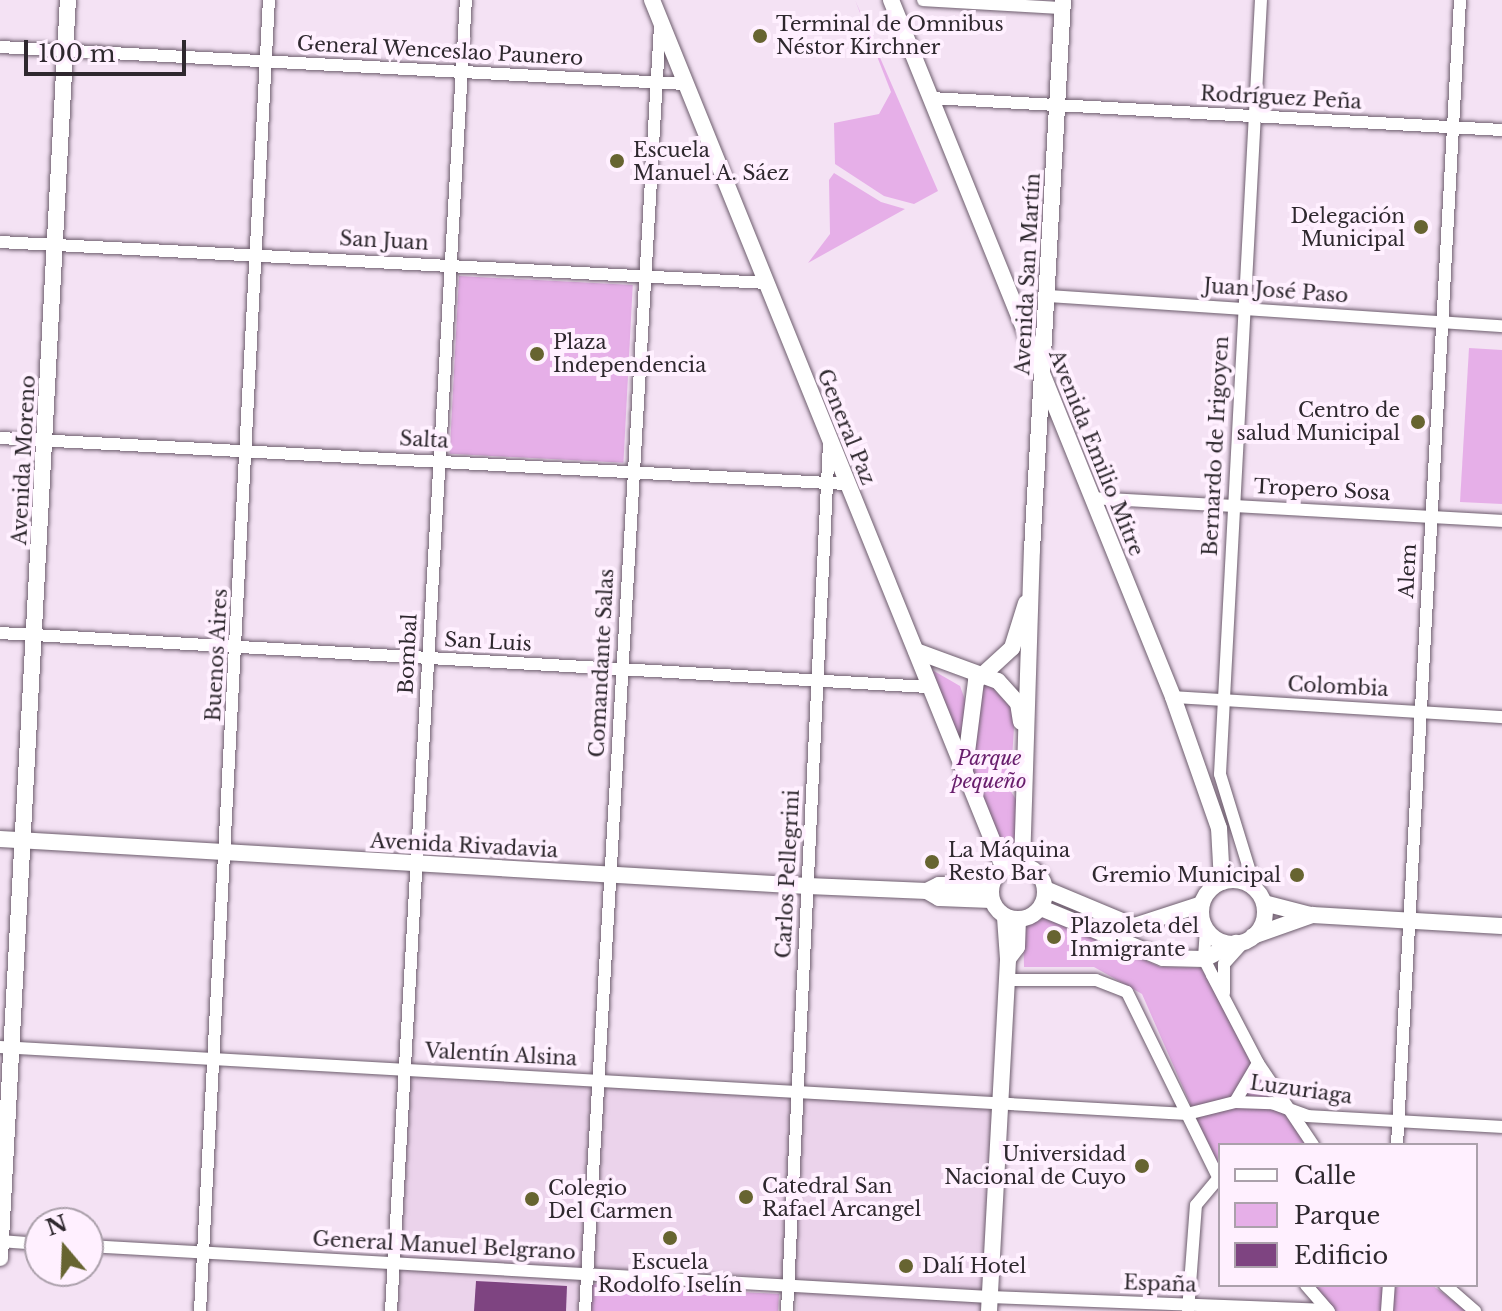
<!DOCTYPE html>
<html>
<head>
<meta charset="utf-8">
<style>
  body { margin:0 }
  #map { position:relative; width:1502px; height:1311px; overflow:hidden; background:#f4e2f4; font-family:"Libre Baskerville",serif }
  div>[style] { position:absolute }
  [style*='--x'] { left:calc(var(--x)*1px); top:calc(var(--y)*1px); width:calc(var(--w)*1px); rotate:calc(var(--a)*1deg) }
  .built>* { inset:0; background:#ebd3eb }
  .green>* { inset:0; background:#e6afe8; transform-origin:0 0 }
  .building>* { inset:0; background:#7e4481 }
  .roads { filter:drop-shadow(0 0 2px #6d5d6d) drop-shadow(0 0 2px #6d5d6d) }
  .street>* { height:12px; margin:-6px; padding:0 6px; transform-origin:6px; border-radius:6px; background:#fff }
  .secondary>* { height:16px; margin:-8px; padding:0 8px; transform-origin:8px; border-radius:8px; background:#fff }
  .secondary>.ring { margin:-8px; padding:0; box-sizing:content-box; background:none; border:16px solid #fff; border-radius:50% }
  .dots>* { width:22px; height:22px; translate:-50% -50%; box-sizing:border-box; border:4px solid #fff0ff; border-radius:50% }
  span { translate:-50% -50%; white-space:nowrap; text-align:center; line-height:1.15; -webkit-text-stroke:8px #fff0ff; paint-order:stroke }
  .poi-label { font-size:20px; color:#2e282e }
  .left { translate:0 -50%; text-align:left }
  .right { translate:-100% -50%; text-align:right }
  .street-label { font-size:20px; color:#2e282e }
  .park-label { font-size:20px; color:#681d6c; font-style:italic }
  .legend { position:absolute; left:1218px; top:1143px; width:260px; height:144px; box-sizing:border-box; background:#fff0ff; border:2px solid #aba0ab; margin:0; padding:10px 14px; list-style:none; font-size:24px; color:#2e282e }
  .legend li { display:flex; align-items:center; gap:16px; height:40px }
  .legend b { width:40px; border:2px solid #aba0ab }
  .north { position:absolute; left:24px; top:1207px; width:80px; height:80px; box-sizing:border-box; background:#fff0ff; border:2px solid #aba0ab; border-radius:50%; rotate:341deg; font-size:22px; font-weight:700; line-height:32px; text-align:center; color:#2e282e }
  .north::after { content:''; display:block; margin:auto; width:28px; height:36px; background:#676431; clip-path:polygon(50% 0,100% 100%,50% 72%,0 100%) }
  .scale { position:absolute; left:24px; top:40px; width:162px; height:36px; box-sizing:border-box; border:4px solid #2e282e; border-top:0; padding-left:10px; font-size:24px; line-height:28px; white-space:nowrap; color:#2e282e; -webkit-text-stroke:6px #fff0ff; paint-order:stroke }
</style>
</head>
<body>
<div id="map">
  <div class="built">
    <div style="clip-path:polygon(410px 1076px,996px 1108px,985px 1311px,797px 1311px,798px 1278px,581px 1267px,578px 1311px,397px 1311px)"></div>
  </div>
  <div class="green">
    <div style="clip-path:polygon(855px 0,938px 191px,914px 204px,884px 196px,835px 164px,834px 123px,879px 114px,891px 92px)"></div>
    <div style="clip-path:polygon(834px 173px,881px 202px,905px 209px,808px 263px,830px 234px,829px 180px)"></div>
    <div style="left:459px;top:276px;width:174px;height:178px;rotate:3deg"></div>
    <div style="clip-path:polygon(1469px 348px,1502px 350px,1502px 504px,1460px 502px)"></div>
    <div style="clip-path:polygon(927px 667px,960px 686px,968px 708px,959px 752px)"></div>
    <div style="clip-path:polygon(988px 683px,1015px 712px,1010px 790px,1017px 801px,1019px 860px,1005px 863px,964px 776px,979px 687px)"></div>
    <div style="clip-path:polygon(1047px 915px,1160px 967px,1201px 968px,1306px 1145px,1220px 1145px,1220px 1172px,1142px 994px,1094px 967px,1024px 967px,1023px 923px)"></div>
    <div style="clip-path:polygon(591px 1284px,779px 1294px,778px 1311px,590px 1311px)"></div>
    <div style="clip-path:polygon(1312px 1285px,1432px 1285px,1467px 1311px,1334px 1311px)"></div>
  </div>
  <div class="building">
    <div style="clip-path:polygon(476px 1281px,567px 1286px,566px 1311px,474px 1311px)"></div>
  </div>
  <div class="roads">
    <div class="street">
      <div style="--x:923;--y:0;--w:140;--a:3.3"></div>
      <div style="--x:0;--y:47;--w:687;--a:3.09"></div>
      <div style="--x:931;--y:98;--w:572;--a:3.21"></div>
      <div style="--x:0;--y:242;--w:767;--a:3.06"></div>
      <div style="--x:1047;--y:296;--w:456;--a:3.8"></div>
      <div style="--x:0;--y:438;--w:847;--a:3.11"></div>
      <div style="--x:1092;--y:498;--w:411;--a:3.2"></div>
      <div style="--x:0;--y:633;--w:929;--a:3.33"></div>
      <div style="--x:1173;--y:697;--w:330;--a:3.5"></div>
      <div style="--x:1255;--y:888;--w:119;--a:-107.1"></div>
      <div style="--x:1220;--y:774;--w:775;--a:-86.97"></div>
      <div style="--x:1206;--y:929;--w:30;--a:94"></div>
      <div style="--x:1204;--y:959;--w:18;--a:63"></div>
      <div style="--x:1212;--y:975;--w:99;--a:62.4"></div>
      <div style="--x:1258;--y:1063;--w:99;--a:56.1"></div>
      <div style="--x:1007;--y:980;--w:89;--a:0"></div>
      <div style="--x:1096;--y:980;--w:33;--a:21"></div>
      <div style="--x:1127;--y:992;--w:211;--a:63.8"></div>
      <div style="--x:1224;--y:993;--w:29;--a:-90"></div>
      <div style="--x:1224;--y:964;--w:31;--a:-48"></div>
      <div style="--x:0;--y:1047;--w:1189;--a:3.23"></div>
      <div style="--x:1187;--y:1114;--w:49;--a:-14"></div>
      <div style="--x:1235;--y:1102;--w:37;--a:2"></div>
      <div style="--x:1272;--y:1103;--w:38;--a:20"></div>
      <div style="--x:1308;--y:1116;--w:194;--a:3.2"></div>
      <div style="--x:1235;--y:1102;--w:45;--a:-59.5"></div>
      <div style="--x:1397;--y:1145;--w:1147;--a:-86.85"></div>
      <div style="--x:0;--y:1241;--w:40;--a:4.3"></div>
      <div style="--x:88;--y:1246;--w:903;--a:3.24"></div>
      <div style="--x:990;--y:1297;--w:338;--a:2.2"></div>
      <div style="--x:1306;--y:1285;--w:35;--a:49"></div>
      <div style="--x:1445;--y:1285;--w:40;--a:41"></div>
      <div style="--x:200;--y:1311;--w:1313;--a:-86.99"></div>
      <div style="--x:391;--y:1311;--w:1313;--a:-86.73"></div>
      <div style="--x:585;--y:1311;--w:1287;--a:-86.66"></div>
      <div style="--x:787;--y:1311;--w:869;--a:-87.23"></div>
      <div style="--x:1188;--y:1311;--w:106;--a:-85.7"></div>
      <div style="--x:1196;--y:1205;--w:34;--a:-50"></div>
      <div style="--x:1387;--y:1311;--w:26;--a:-86"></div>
    </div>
    <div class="secondary">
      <div style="--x:652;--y:0;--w:938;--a:67.95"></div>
      <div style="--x:891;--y:0;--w:752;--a:67.97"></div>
      <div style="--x:1173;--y:697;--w:139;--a:70.7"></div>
      <div style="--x:1219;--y:828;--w:54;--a:86.8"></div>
      <div style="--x:916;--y:651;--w:87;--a:20.1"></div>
      <div style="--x:998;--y:681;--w:30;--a:48"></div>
      <div style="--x:1018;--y:703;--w:19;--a:81"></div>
      <div style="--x:964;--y:776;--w:96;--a:-82.8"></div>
      <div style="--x:976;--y:681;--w:49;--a:-42.5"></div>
      <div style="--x:1012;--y:648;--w:47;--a:-72.7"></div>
      <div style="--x:0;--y:839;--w:809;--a:3.33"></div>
      <div style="--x:808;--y:886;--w:119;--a:2.4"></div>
      <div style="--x:927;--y:891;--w:13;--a:-27"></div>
      <div style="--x:939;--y:885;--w:52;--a:0"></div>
      <div class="ring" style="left:991px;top:865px;width:38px;height:38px"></div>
      <div style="--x:1022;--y:865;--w:315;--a:-88.2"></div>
      <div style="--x:1032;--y:550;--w:551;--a:-86.77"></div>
      <div class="ring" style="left:1201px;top:880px;width:48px;height:48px"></div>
      <div style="--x:1045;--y:889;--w:96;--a:22.6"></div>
      <div style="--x:1134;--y:926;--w:71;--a:-17.9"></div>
      <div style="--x:927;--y:891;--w:14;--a:30"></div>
      <div style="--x:939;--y:898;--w:52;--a:2.2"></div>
      <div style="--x:1264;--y:903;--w:48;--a:14.6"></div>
      <div style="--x:1041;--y:908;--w:132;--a:22.3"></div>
      <div style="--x:1163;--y:958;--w:41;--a:1.4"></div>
      <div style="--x:1204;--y:959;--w:36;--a:-27"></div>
      <div style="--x:1253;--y:936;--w:63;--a:-19.6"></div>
      <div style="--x:1312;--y:915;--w:190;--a:3.3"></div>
      <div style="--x:1008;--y:959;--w:15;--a:-53"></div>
      <div style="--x:1017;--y:947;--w:27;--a:-88"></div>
      <div style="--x:0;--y:1258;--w:1260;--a:-86.91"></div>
      <div style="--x:989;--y:1311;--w:353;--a:-86.9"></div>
      <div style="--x:1008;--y:959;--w:42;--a:-94.1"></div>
    </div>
  </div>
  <div class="dots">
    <div style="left:760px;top:36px;background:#676431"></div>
    <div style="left:617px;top:161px;background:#676431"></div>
    <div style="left:1421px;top:227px;background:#676431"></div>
    <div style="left:537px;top:354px;background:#676431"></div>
    <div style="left:1418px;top:422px;background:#676431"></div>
    <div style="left:932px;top:862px;background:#676431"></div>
    <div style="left:1297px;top:875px;background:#676431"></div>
    <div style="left:1054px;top:937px;background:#676431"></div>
    <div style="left:1142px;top:1166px;background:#676431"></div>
    <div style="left:746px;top:1197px;background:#676431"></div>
    <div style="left:532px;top:1199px;background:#676431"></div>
    <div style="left:670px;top:1238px;background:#676431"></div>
    <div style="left:906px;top:1266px;background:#676431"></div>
  </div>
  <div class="poi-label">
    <span class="left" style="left:776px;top:36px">Terminal de Omnibus<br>Néstor Kirchner</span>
    <span class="left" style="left:633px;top:162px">Escuela<br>Manuel A. Sáez</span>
    <span class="right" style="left:1405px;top:228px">Delegación<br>Municipal</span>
    <span class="left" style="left:553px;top:354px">Plaza<br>Independencia</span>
    <span class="right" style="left:1400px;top:422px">Centro de<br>salud Municipal</span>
    <span class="left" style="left:948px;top:862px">La Máquina<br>Resto Bar</span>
    <span class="right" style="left:1281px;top:875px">Gremio Municipal</span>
    <span class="left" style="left:1070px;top:938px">Plazoleta del<br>Inmigrante</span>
    <span class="right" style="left:1126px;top:1166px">Universidad<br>Nacional de Cuyo</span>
    <span class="left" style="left:762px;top:1198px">Catedral San<br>Rafael Arcangel</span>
    <span class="left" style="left:548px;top:1200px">Colegio<br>Del Carmen</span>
    <span style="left:670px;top:1274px">Escuela<br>Rodolfo Iselín</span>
    <span class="left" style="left:922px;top:1266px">Dalí Hotel</span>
  </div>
  <div class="street-label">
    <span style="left:440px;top:51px;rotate:3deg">General Wenceslao Paunero</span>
    <span style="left:1281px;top:98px;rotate:3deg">Rodríguez Peña</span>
    <span style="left:384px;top:241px;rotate:3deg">San Juan</span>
    <span style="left:1028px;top:274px;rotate:-87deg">Avenida San Martín</span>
    <span style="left:1276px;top:291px;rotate:4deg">Juan José Paso</span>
    <span style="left:846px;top:427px;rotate:68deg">General Paz</span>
    <span style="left:424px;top:440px;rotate:3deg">Salta</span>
    <span style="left:1216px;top:446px;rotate:-87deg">Bernardo de Irigoyen</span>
    <span style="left:1096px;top:453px;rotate:68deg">Avenida Emilio Mitre</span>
    <span style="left:24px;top:460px;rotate:-87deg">Avenida Moreno</span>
    <span style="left:1322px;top:490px;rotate:3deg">Tropero Sosa</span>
    <span style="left:1408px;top:571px;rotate:-87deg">Alem</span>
    <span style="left:488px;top:642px;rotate:3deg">San Luis</span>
    <span style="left:408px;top:654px;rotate:-87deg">Bombal</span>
    <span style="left:217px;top:655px;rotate:-87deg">Buenos Aires</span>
    <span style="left:602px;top:663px;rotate:-87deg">Comandante Salas</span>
    <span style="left:1338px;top:687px;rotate:3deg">Colombia</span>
    <span style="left:464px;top:846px;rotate:3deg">Avenida Rivadavia</span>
    <span style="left:788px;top:874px;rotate:-87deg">Carlos Pellegrini</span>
    <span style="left:501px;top:1055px;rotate:3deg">Valentín Alsina</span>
    <span style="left:1301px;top:1090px;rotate:8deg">Luzuriaga</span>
    <span style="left:444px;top:1246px;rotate:3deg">General Manuel Belgrano</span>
    <span style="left:1160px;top:1284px;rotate:2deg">España</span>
  </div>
  <div class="park-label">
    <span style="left:989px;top:770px">Parque<br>pequeño</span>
  </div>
  <ul class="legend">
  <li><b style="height:10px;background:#fff"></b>Calle</li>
  <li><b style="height:22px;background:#e6afe8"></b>Parque</li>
  <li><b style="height:22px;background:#7e4481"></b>Edificio</li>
  </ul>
  <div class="north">N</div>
  <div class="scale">100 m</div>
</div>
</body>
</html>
